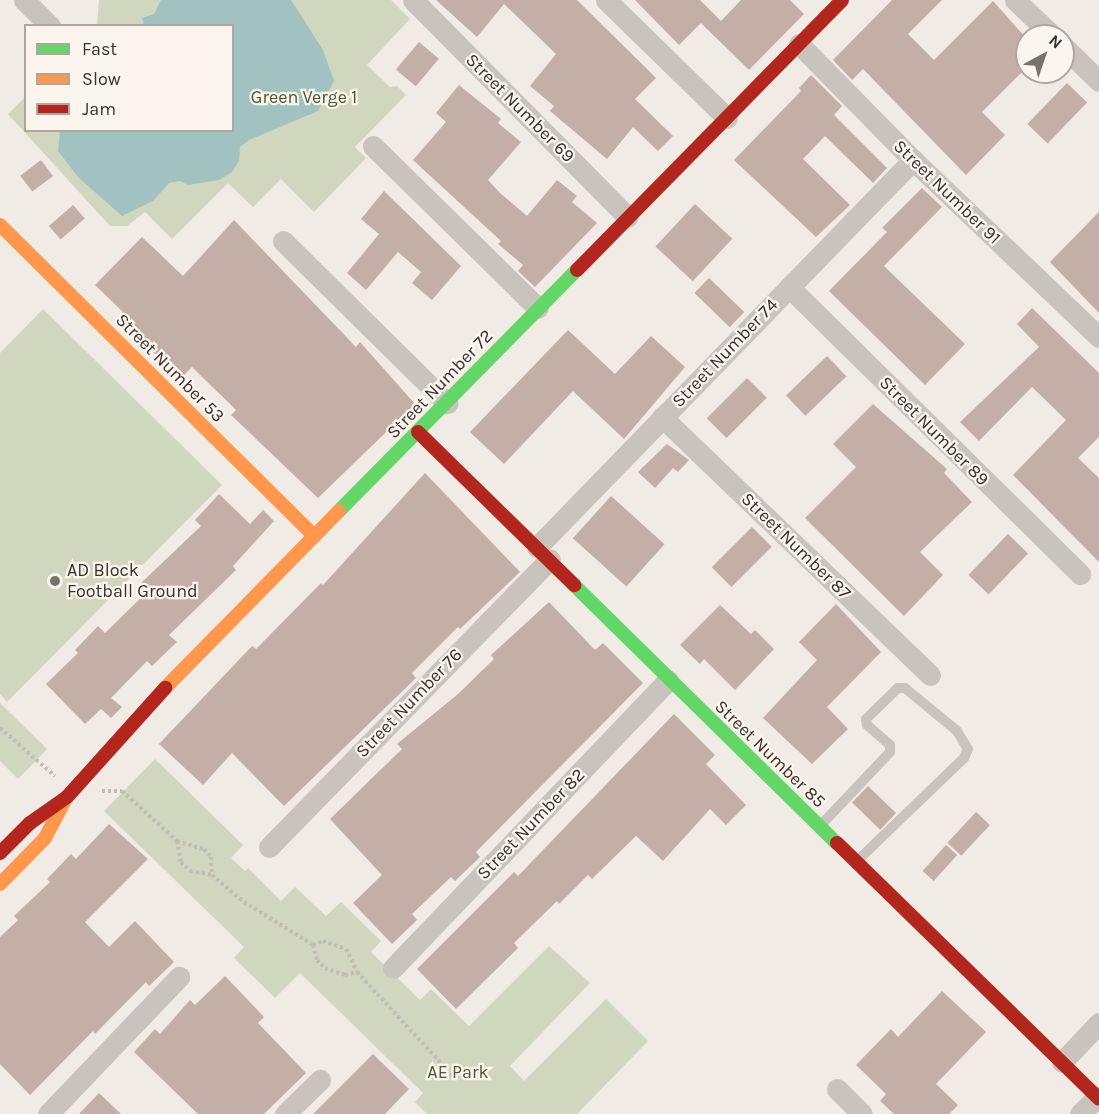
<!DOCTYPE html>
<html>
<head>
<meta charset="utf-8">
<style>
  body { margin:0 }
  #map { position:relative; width:1099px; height:1114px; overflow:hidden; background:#f0ebe5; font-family:Karla,sans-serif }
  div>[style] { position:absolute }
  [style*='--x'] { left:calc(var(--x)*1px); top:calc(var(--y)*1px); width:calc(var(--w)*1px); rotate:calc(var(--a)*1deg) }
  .green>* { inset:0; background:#d1d6bf }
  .water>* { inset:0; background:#a1c2c1 }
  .building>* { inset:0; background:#c3afa7; transform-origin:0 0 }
  .path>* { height:4px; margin-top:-2px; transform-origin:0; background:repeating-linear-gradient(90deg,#c2bbb6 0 3px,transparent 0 6px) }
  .lane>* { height:10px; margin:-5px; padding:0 5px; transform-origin:5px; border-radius:5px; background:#c9c3be }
  .street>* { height:21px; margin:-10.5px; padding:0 10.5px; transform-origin:10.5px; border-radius:10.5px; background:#c9c3be }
  .fast>* { height:14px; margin:-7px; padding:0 7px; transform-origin:7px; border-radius:7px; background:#63d668 }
  .slow>* { height:14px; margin:-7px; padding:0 7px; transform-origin:7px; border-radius:7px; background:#ff974d }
  .jam>* { height:14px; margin:-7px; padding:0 7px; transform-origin:7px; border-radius:7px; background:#b3261e }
  .dots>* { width:16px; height:16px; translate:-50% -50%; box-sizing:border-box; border:3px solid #fbf5ee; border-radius:50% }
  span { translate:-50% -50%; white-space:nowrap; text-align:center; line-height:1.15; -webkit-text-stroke:4.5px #fbf5ee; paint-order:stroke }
  .park-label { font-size:18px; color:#4a5a2e }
  .street-label { font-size:18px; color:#3b302b }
  .poi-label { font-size:18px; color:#3b302b }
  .left { translate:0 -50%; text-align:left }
  .legend { position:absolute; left:24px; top:24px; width:210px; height:108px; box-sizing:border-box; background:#fbf5ee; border:2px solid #aea6a0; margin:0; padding:8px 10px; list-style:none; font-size:18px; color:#3b302b }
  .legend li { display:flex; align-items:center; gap:12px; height:30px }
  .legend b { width:30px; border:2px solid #aea6a0 }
  .north { position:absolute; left:1015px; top:24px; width:60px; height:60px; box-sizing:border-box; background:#fbf5ee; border:2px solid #aea6a0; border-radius:50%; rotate:40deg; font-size:16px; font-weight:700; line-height:24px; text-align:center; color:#3b302b }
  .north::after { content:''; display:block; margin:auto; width:21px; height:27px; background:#7a716c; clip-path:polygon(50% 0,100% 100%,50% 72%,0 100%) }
</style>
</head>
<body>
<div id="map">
  <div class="green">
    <div style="clip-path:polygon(99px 0,391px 0,410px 19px,367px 65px,390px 87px,397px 86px,406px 95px,355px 147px,366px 158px,314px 212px,281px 179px,253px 207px,228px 183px,172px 239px,145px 212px,127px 226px,110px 226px,8px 114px,25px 97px,26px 130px,232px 130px,232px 26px,97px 25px)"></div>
    <div style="clip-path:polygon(43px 309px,222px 485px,7px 702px,0 694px,0 353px)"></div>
    <div style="clip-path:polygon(0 703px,47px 749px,18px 779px,0 761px)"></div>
    <div style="clip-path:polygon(155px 759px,243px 845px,231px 858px,245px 871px,248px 868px,281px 901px,295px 887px,326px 916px,341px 902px,381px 941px,371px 952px,420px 1000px,431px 989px,469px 1026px,549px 946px,590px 983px,510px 1066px,524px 1081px,606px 999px,648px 1041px,577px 1114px,427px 1114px,415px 1102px,423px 1093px,300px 973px,275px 998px,234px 958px,244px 947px,104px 811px)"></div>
  </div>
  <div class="water">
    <div style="clip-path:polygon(161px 0,291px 0,323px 50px,334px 81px,318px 111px,249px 140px,240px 147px,239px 161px,232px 172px,219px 180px,188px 185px,180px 181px,169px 183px,153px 201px,122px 216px,78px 177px,58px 151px,60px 131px,232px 130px,232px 26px,144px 25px,142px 18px,154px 14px)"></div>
  </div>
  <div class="building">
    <div style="clip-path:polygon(436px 0,577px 0,656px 78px,635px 99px,673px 136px,658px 151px,633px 127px,607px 159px,550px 111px,554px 106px,530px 86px,556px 54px,504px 4px,477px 37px)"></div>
    <div style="clip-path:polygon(635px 0,700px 0,721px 21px,741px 0,790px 0,804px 14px,749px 70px,701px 23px,679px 45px)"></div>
    <div style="clip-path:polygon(892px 0,942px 0,908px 34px,934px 60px,993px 1px,1027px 39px,1027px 67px,982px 112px,1005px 135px,966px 175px,863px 69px,852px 80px,833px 60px)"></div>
    <div style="left:419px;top:42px;width:26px;height:36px;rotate:40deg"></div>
    <div style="clip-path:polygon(811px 75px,842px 106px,834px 115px,887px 168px,873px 183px,825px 136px,803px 159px,850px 205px,816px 237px,734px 160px,801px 91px,799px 88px)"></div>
    <div style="left:1067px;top:83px;width:28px;height:57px;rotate:44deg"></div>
    <div style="clip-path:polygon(459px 85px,501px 119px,498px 123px,521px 142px,488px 180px,500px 193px,527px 216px,557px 180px,577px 196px,572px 202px,597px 223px,535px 287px,518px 271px,523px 265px,498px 244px,501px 241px,413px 160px,446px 122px,436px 113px)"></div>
    <div style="left:41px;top:160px;width:20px;height:26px;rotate:53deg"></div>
    <div style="clip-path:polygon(922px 188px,942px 207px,884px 266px,965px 344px,925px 385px,829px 291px,887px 232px,882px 228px)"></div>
    <div style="clip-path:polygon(384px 191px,461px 266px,432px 300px,412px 283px,421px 272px,398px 252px,366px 290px,347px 273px,379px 234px,361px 219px)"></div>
    <div style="left:695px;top:204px;width:51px;height:58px;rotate:43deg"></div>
    <div style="left:73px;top:205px;width:18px;height:32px;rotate:49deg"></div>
    <div style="clip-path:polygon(1099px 212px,1099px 313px,1050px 262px)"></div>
    <div style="clip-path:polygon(234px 220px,356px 347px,360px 342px,415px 404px,318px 498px,231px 415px,236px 410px,192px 367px,180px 379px,119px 317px,123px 312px,95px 285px,142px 237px,183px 276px)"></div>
    <div style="left:709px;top:278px;width:49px;height:21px;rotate:44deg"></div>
    <div style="clip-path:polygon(1032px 308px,1099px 373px,1099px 437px,1078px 458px,1099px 478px,1099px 562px,1013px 475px,1066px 420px,1032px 387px,979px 441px,960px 422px,1039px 347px,1017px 324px)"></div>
    <div style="clip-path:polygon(568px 330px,615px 374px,651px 336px,685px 367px,624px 439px,573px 391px,504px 464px,470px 432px)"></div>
    <div style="left:827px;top:356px;width:28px;height:57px;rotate:46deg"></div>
    <div style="left:747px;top:378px;width:28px;height:57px;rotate:45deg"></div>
    <div style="clip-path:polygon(873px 404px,947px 469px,944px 473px,972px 502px,920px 552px,943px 575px,904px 616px,805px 518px,856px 467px,833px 444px)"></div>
    <div style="clip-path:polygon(667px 444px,689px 460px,678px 472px,673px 468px,655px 488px,638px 472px)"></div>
    <div style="clip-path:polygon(425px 473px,520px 572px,460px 629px,458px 627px,412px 673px,416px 678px,284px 806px,232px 753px,203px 785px,159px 744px,252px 646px,256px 649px,321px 583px,323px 585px)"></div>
    <div style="clip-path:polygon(219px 494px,250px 524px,263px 510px,274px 521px,233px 566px,236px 570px,169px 635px,177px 642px,152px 666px,147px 661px,111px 698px,122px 707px,111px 718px,101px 709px,85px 724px,46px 684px,78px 653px,75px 650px,98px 626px,105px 633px,148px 591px,141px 583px,201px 526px,195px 520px)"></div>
    <div style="left:611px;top:496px;width:72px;height:57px;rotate:42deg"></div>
    <div style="left:752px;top:527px;width:28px;height:57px;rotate:45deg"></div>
    <div style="left:1008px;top:534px;width:28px;height:57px;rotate:44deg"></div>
    <div style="clip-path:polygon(549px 602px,595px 650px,603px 643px,643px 683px,476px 852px,480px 857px,455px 881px,451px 877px,412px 914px,417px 920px,392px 944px,353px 903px,382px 875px,330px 819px,402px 749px,397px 744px,458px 694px,494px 659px,491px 655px)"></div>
    <div style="clip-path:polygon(836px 604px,881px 652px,827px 707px,848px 729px,812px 764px,763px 718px,817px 660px,799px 642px)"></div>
    <div style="clip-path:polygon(720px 605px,751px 634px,755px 630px,774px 649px,735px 690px,704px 659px,700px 664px,680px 645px)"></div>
    <div style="clip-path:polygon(674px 714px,715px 755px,706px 764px,746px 805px,726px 825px,710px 809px,663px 861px,636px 836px,592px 879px,588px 875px,559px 904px,557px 901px,514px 943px,518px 948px,456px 1009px,417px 969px,514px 872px,518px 876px)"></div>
    <div style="left:868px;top:786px;width:39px;height:23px;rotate:44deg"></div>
    <div style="left:976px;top:812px;width:19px;height:42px;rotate:43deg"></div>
    <div style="clip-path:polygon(109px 824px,148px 859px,85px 922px,109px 947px,135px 921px,174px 962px,149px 986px,146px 982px,95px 1034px,93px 1031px,30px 1095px,0 1064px,0 937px,18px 920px,14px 916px,50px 882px,47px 879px,71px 854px,76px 859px)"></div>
    <div style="left:946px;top:845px;width:15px;height:35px;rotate:42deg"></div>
    <div style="clip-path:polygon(225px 976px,264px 1017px,258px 1023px,306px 1073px,264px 1114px,198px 1114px,134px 1052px,155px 1029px,160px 1034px,190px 1000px,195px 1005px)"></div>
    <div style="clip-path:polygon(942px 991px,986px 1032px,936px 1084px,958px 1105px,949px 1114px,894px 1114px,880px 1101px,886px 1094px,856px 1065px,891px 1029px,898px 1037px)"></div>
    <div style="clip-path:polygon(373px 1054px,409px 1089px,385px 1114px,313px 1114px)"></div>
    <div style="clip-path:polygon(99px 1093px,121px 1114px,79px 1114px)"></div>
  </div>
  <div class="path">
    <div style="--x:0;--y:728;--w:73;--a:41.1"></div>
    <div style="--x:102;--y:791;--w:20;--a:0"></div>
    <div style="--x:122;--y:791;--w:74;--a:42.3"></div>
    <div style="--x:177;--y:841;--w:28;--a:17"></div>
    <div style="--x:204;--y:849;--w:11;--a:49"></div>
    <div style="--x:211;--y:857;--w:18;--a:87"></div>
    <div style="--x:177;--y:841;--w:21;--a:79"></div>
    <div style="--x:181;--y:862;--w:13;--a:45"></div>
    <div style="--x:190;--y:871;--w:22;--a:10"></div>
    <div style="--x:212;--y:875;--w:42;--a:40.2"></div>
    <div style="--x:244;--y:902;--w:81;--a:31.9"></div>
    <div style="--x:313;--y:945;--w:16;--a:75"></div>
    <div style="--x:317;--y:960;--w:11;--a:45"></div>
    <div style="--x:325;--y:968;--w:21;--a:19"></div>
    <div style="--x:345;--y:975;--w:12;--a:-14"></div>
    <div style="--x:313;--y:945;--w:11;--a:-22"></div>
    <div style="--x:323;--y:941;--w:24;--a:19"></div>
    <div style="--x:346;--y:949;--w:25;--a:64"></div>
    <div style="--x:357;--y:972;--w:142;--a:47.3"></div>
  </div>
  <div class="lane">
    <div style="--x:821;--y:825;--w:100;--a:-46.6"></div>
    <div style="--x:890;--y:752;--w:7;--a:-90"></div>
    <div style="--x:890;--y:745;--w:30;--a:-139"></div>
    <div style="--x:867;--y:725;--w:6;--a:-99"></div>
    <div style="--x:866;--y:719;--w:45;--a:-44.1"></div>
    <div style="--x:898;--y:688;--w:7;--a:0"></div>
    <div style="--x:905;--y:688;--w:67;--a:39.6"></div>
    <div style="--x:957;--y:731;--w:21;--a:59"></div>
    <div style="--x:968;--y:749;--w:10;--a:114"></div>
    <div style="--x:964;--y:758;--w:146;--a:136.1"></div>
  </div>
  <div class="street">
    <div style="--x:24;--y:0;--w:37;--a:45"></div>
    <div style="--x:413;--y:0;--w:305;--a:45.3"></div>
    <div style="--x:606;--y:0;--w:169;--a:44.3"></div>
    <div style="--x:1015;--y:0;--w:52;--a:43.5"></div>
    <div style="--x:799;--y:44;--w:163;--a:45.5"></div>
    <div style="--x:913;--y:160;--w:257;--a:43.6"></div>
    <div style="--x:1063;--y:46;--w:50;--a:44.2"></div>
    <div style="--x:373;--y:146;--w:231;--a:44.5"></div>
    <div style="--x:283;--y:241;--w:231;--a:44.6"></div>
    <div style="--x:789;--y:287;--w:409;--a:44.6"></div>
    <div style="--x:662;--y:417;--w:372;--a:43.9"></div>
    <div style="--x:537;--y:547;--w:540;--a:-45.83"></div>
    <div style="--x:269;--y:847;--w:402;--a:-45.7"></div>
    <div style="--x:393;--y:968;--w:398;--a:-46.3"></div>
    <div style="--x:1062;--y:1062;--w:54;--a:-46.5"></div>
    <div style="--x:837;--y:1089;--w:35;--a:45"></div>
    <div style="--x:48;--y:1114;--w:190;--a:-46.3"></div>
    <div style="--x:285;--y:1114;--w:49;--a:-44.2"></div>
    <div style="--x:1080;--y:1114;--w:24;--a:-45"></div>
  </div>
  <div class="fast">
    <div style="--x:339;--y:511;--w:339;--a:-45.4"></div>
    <div style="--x:574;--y:585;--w:368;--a:44.5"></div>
  </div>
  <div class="slow">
    <div style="--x:0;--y:225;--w:442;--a:44.7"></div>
    <div style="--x:165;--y:688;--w:248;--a:-45.5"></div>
    <div style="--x:0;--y:884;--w:64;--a:-45.6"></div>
    <div style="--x:45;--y:838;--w:41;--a:-62.2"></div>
  </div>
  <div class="jam">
    <div style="--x:577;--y:270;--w:378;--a:-45.5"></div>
    <div style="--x:418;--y:432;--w:219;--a:44.4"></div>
    <div style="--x:837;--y:843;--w:366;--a:44.3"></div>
    <div style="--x:0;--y:853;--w:42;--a:-45"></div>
    <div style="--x:30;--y:823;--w:45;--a:-35.1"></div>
    <div style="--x:67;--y:797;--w:147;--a:-48"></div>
  </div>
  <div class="dots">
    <div style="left:55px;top:581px;background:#7a716c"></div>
  </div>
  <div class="park-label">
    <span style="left:304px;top:97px">Green Verge 1</span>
    <span style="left:458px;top:1072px">AE Park</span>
  </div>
  <div class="street-label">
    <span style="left:520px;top:108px;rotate:45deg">Street Number 69</span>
    <span style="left:947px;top:192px;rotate:44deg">Street Number 91</span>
    <span style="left:725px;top:353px;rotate:-46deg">Street Number 74</span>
    <span style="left:170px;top:368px;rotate:45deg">Street Number 53</span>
    <span style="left:440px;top:384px;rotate:-46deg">Street Number 72</span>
    <span style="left:934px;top:431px;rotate:45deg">Street Number 89</span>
    <span style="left:796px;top:546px;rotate:44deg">Street Number 87</span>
    <span style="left:409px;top:703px;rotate:-46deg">Street Number 76</span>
    <span style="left:770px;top:754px;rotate:44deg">Street Number 85</span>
    <span style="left:531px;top:824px;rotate:-46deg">Street Number 82</span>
  </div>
  <div class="poi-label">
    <span class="left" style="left:67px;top:581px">AD Block<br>Football Ground</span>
  </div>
  <ul class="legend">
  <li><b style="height:8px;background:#63d668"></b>Fast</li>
  <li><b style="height:8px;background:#ff974d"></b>Slow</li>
  <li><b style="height:8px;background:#b3261e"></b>Jam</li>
  </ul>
  <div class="north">N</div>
</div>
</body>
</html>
